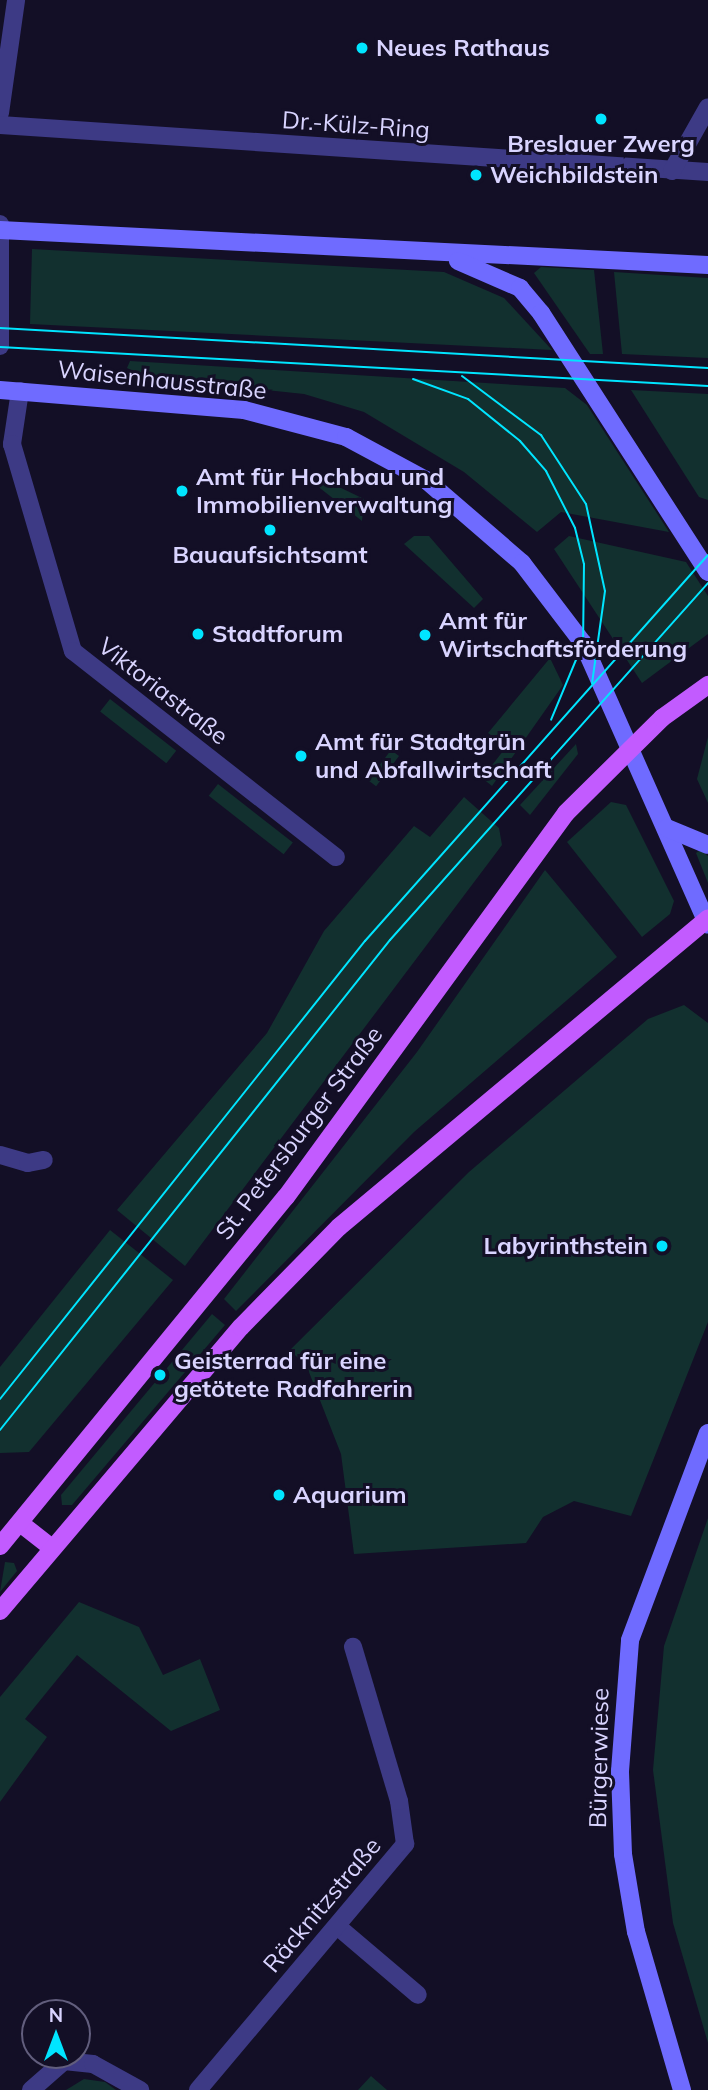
<!DOCTYPE html>
<html>
<head>
<meta charset="utf-8">
<style>
  body { margin:0 }
  #map { position:relative; width:708px; height:2090px; overflow:hidden; background:#130f26; font-family:Mulish,sans-serif }
  div>[style] { position:absolute }
  [style*='--x'] { left:calc(var(--x)*1px); top:calc(var(--y)*1px); width:calc(var(--w)*1px); rotate:calc(var(--a)*1deg) }
  .green>* { inset:0; background:#12302f; transform-origin:0 0 }
  .pedestrian>* { height:18px; margin:-9px; padding:0 9px; transform-origin:9px; border-radius:9px; background:#3d3a85 }
  .minor>* { height:18px; margin:-9px; padding:0 9px; transform-origin:9px; border-radius:9px; background:#3d3a85 }
  .secondary>* { height:18px; margin:-9px; padding:0 9px; transform-origin:9px; border-radius:9px; background:#6f6bff }
  .primary>* { height:18px; margin:-9px; padding:0 9px; transform-origin:9px; border-radius:9px; background:#c25bff }
  .tram>* { height:2px; margin:-1px; padding:0 1px; transform-origin:1px; border-radius:1px; background:#00e5ff }
  .dots>* { width:19px; height:19px; translate:-50% -50%; box-sizing:border-box; border:4px solid #130f26; border-radius:50% }
  span { translate:-50% -50%; white-space:nowrap; text-align:center; line-height:1.15; -webkit-text-stroke:6px #130f26; paint-order:stroke }
  .poi-label { font-size:24px; color:#d9d4ff; font-weight:700 }
  .left { translate:0 -50%; text-align:left }
  .right { translate:-100% -50%; text-align:right }
  .street-label { font-size:24px; color:#d9d4ff }
  .north { position:absolute; left:21px; top:1999px; width:70px; height:70px; box-sizing:border-box; background:#130f26; border:2px solid #625e7d; border-radius:50%; rotate:0deg; font-size:19px; font-weight:700; line-height:28px; text-align:center; color:#d9d4ff }
  .north::after { content:''; display:block; margin:auto; width:24px; height:32px; background:#00e5ff; clip-path:polygon(50% 0,100% 100%,50% 72%,0 100%) }
</style>
</head>
<body>
<div id="map">
  <div class="green">
    <div style="clip-path:polygon(32px 249px,444px 272px,504px 298px,552px 350px,30px 324px)"></div>
    <div style="clip-path:polygon(541px 267px,594px 270px,603px 354px,590px 354px,534px 273px)"></div>
    <div style="clip-path:polygon(614px 272px,708px 278px,708px 358px,622px 354px)"></div>
    <div style="clip-path:polygon(130px 361px,565px 388px,587px 405px,669px 532px,561px 512px,537px 532px,464px 472px,364px 412px,304px 394px,148px 378px,127px 368px)"></div>
    <div style="clip-path:polygon(631px 390px,708px 394px,708px 500px,699px 497px)"></div>
    <div style="clip-path:polygon(312px 474px,364px 499px,362px 521px,307px 478px)"></div>
    <div style="clip-path:polygon(414px 536px,429px 536px,483px 599px,474px 608px,404px 544px)"></div>
    <div style="clip-path:polygon(569px 536px,686px 562px,708px 596px,708px 634px,642px 683px,554px 549px)"></div>
    <div style="clip-path:polygon(550px 658px,563px 685px,492px 786px,482px 778px,507px 746px,488px 733px)"></div>
    <div style="left:110px;top:699px;width:84px;height:16px;rotate:38deg"></div>
    <div style="clip-path:polygon(708px 737px,708px 803px,697px 779px)"></div>
    <div style="clip-path:polygon(576px 744px,578px 754px,530px 815px,520px 805px)"></div>
    <div style="left:391px;top:750px;width:10px;height:38px;rotate:37deg"></div>
    <div style="left:218px;top:784px;width:95px;height:15px;rotate:38deg"></div>
    <div style="clip-path:polygon(464px 797px,499px 828px,502px 845px,185px 1266px,117px 1210px,267px 1033px,324px 931px,414px 826px,430px 837px)"></div>
    <div style="clip-path:polygon(611px 802px,626px 805px,674px 901px,670px 914px,642px 937px,567px 842px)"></div>
    <div style="clip-path:polygon(700px 850px,708px 856px,708px 883px,696px 853px)"></div>
    <div style="clip-path:polygon(545px 870px,617px 957px,414px 1132px,236px 1311px,224px 1299px,417px 1052px)"></div>
    <div style="clip-path:polygon(684px 1005px,708px 1023px,708px 1322px,631px 1516px,574px 1501px,543px 1517px,526px 1543px,354px 1554px,341px 1454px,307px 1367px,290px 1350px,469px 1172px,648px 1019px)"></div>
    <div style="clip-path:polygon(110px 1230px,173px 1280px,29px 1452px,0 1453px,0 1367px)"></div>
    <div style="clip-path:polygon(212px 1314px,225px 1325px,72px 1505px,62px 1505px,61px 1495px)"></div>
    <div style="clip-path:polygon(708px 1518px,708px 2043px,673px 1923px,653px 1770px,664px 1646px)"></div>
    <div style="clip-path:polygon(5px 1562px,14px 1563px,17px 1571px,0 1592px)"></div>
    <div style="clip-path:polygon(79px 1602px,139px 1627px,163px 1675px,200px 1659px,220px 1710px,171px 1731px,77px 1655px,25px 1719px,47px 1737px,0 1802px,0 1697px)"></div>
    <div style="clip-path:polygon(371px 2076px,387px 2090px,358px 2090px)"></div>
    <div style="clip-path:polygon(84px 2079px,105px 2082px,116px 2090px,66px 2090px)"></div>
  </div>
  <div class="pedestrian">
    <div style="--x:20;--y:391;--w:54;--a:98.6"></div>
    <div style="--x:12;--y:444;--w:216;--a:73.6"></div>
    <div style="--x:73;--y:651;--w:334;--a:38.1"></div>
    <div style="--x:0;--y:1155;--w:29;--a:16"></div>
    <div style="--x:28;--y:1163;--w:16;--a:-11"></div>
  </div>
  <div class="minor">
    <div style="--x:0;--y:113;--w:114;--a:-81.9"></div>
    <div style="--x:0;--y:125;--w:710;--a:3.8"></div>
    <div style="--x:672;--y:171;--w:73;--a:-60.6"></div>
    <div style="--x:0;--y:224;--w:122;--a:90"></div>
    <div style="--x:337;--y:1926;--w:106;--a:40.4"></div>
    <div style="--x:31;--y:2090;--w:44;--a:-41.3"></div>
    <div style="--x:64;--y:2061;--w:29;--a:6"></div>
    <div style="--x:93;--y:2064;--w:54;--a:29"></div>
    <div style="--x:198;--y:2090;--w:322;--a:-49.9"></div>
    <div style="--x:405;--y:1844;--w:43;--a:-97.9"></div>
    <div style="--x:399;--y:1801;--w:161;--a:-106.6"></div>
  </div>
  <div class="secondary">
    <div style="--x:0;--y:230;--w:709;--a:2.83"></div>
    <div style="--x:458;--y:261;--w:68;--a:23.5"></div>
    <div style="--x:520;--y:288;--w:33;--a:50"></div>
    <div style="--x:541;--y:313;--w:308;--a:57.2"></div>
    <div style="--x:0;--y:390;--w:245;--a:4.7"></div>
    <div style="--x:244;--y:410;--w:106;--a:14.8"></div>
    <div style="--x:346;--y:437;--w:91;--a:28.3"></div>
    <div style="--x:426;--y:480;--w:127;--a:40.8"></div>
    <div style="--x:522;--y:563;--w:101;--a:52.7"></div>
    <div style="--x:583;--y:643;--w:308;--a:66.1"></div>
    <div style="--x:667;--y:828;--w:44;--a:22.5"></div>
    <div style="--x:682;--y:2090;--w:165;--a:-106.2"></div>
    <div style="--x:636;--y:1932;--w:79;--a:-99.5"></div>
    <div style="--x:623;--y:1854;--w:83;--a:-92.1"></div>
    <div style="--x:620;--y:1771;--w:131;--a:-85.6"></div>
    <div style="--x:630;--y:1640;--w:221;--a:-69.4"></div>
  </div>
  <div class="primary">
    <div style="--x:20;--y:1523;--w:41;--a:38"></div>
    <div style="--x:0;--y:1546;--w:451;--a:-50.7"></div>
    <div style="--x:286;--y:1197;--w:475;--a:-53.9"></div>
    <div style="--x:566;--y:813;--w:135;--a:-44.7"></div>
    <div style="--x:662;--y:718;--w:57;--a:-35.7"></div>
    <div style="--x:0;--y:1611;--w:372;--a:-49.7"></div>
    <div style="--x:241;--y:1327;--w:140;--a:-45.6"></div>
    <div style="--x:339;--y:1227;--w:481;--a:-39.9"></div>
  </div>
  <div class="tram">
    <div style="--x:0;--y:328;--w:709;--a:3.23"></div>
    <div style="--x:0;--y:347;--w:709;--a:3.15"></div>
    <div style="--x:462;--y:376;--w:99;--a:36.8"></div>
    <div style="--x:541;--y:435;--w:82;--a:56.9"></div>
    <div style="--x:586;--y:504;--w:89;--a:77.7"></div>
    <div style="--x:605;--y:591;--w:93;--a:98"></div>
    <div style="--x:413;--y:379;--w:59;--a:20"></div>
    <div style="--x:468;--y:399;--w:67;--a:38.9"></div>
    <div style="--x:520;--y:441;--w:40;--a:49"></div>
    <div style="--x:546;--y:471;--w:64;--a:63"></div>
    <div style="--x:575;--y:528;--w:37;--a:76"></div>
    <div style="--x:584;--y:564;--w:79;--a:90.7"></div>
    <div style="--x:583;--y:643;--w:83;--a:112.6"></div>
    <div style="--x:0;--y:1399;--w:586;--a:-51.45"></div>
    <div style="--x:365;--y:941;--w:516;--a:-48.38"></div>
    <div style="--x:0;--y:1430;--w:626;--a:-51.48"></div>
    <div style="--x:390;--y:940;--w:478;--a:-48.3"></div>
  </div>
  <div class="dots">
    <div style="left:362px;top:48px;background:#00e5ff"></div>
    <div style="left:601px;top:119px;background:#00e5ff"></div>
    <div style="left:476px;top:175px;background:#00e5ff"></div>
    <div style="left:182px;top:491px;background:#00e5ff"></div>
    <div style="left:270px;top:530px;background:#00e5ff"></div>
    <div style="left:198px;top:634px;background:#00e5ff"></div>
    <div style="left:425px;top:635px;background:#00e5ff"></div>
    <div style="left:301px;top:756px;background:#00e5ff"></div>
    <div style="left:662px;top:1246px;background:#00e5ff"></div>
    <div style="left:160px;top:1375px;background:#00e5ff"></div>
    <div style="left:279px;top:1495px;background:#00e5ff"></div>
  </div>
  <div class="poi-label">
    <span class="left" style="left:376px;top:48px">Neues Rathaus</span>
    <span style="left:601px;top:144px">Breslauer Zwerg</span>
    <span class="left" style="left:490px;top:175px">Weichbildstein</span>
    <span class="left" style="left:196px;top:491px">Amt für Hochbau und<br>Immobilienverwaltung</span>
    <span style="left:270px;top:555px">Bauaufsichtsamt</span>
    <span class="left" style="left:439px;top:635px">Amt für<br>Wirtschaftsförderung</span>
    <span class="left" style="left:212px;top:634px">Stadtforum</span>
    <span class="left" style="left:315px;top:756px">Amt für Stadtgrün<br>und Abfallwirtschaft</span>
    <span class="right" style="left:648px;top:1246px">Labyrinthstein</span>
    <span class="left" style="left:174px;top:1375px">Geisterrad für eine<br>getötete Radfahrerin</span>
    <span class="left" style="left:293px;top:1495px">Aquarium</span>
  </div>
  <div class="street-label">
    <span style="left:356px;top:125px;rotate:4deg">Dr.-Külz-Ring</span>
    <span style="left:162px;top:380px;rotate:6deg">Waisenhausstraße</span>
    <span style="left:163px;top:691px;rotate:38deg">Viktoriastraße</span>
    <span style="left:299px;top:1133px;rotate:-53deg">St. Petersburger Straße</span>
    <span style="left:599px;top:1758px;rotate:-89deg">Bürgerwiese</span>
    <span style="left:322px;top:1905px;rotate:-50deg">Räcknitzstraße</span>
  </div>
  <div class="north">N</div>
</div>
</body>
</html>
